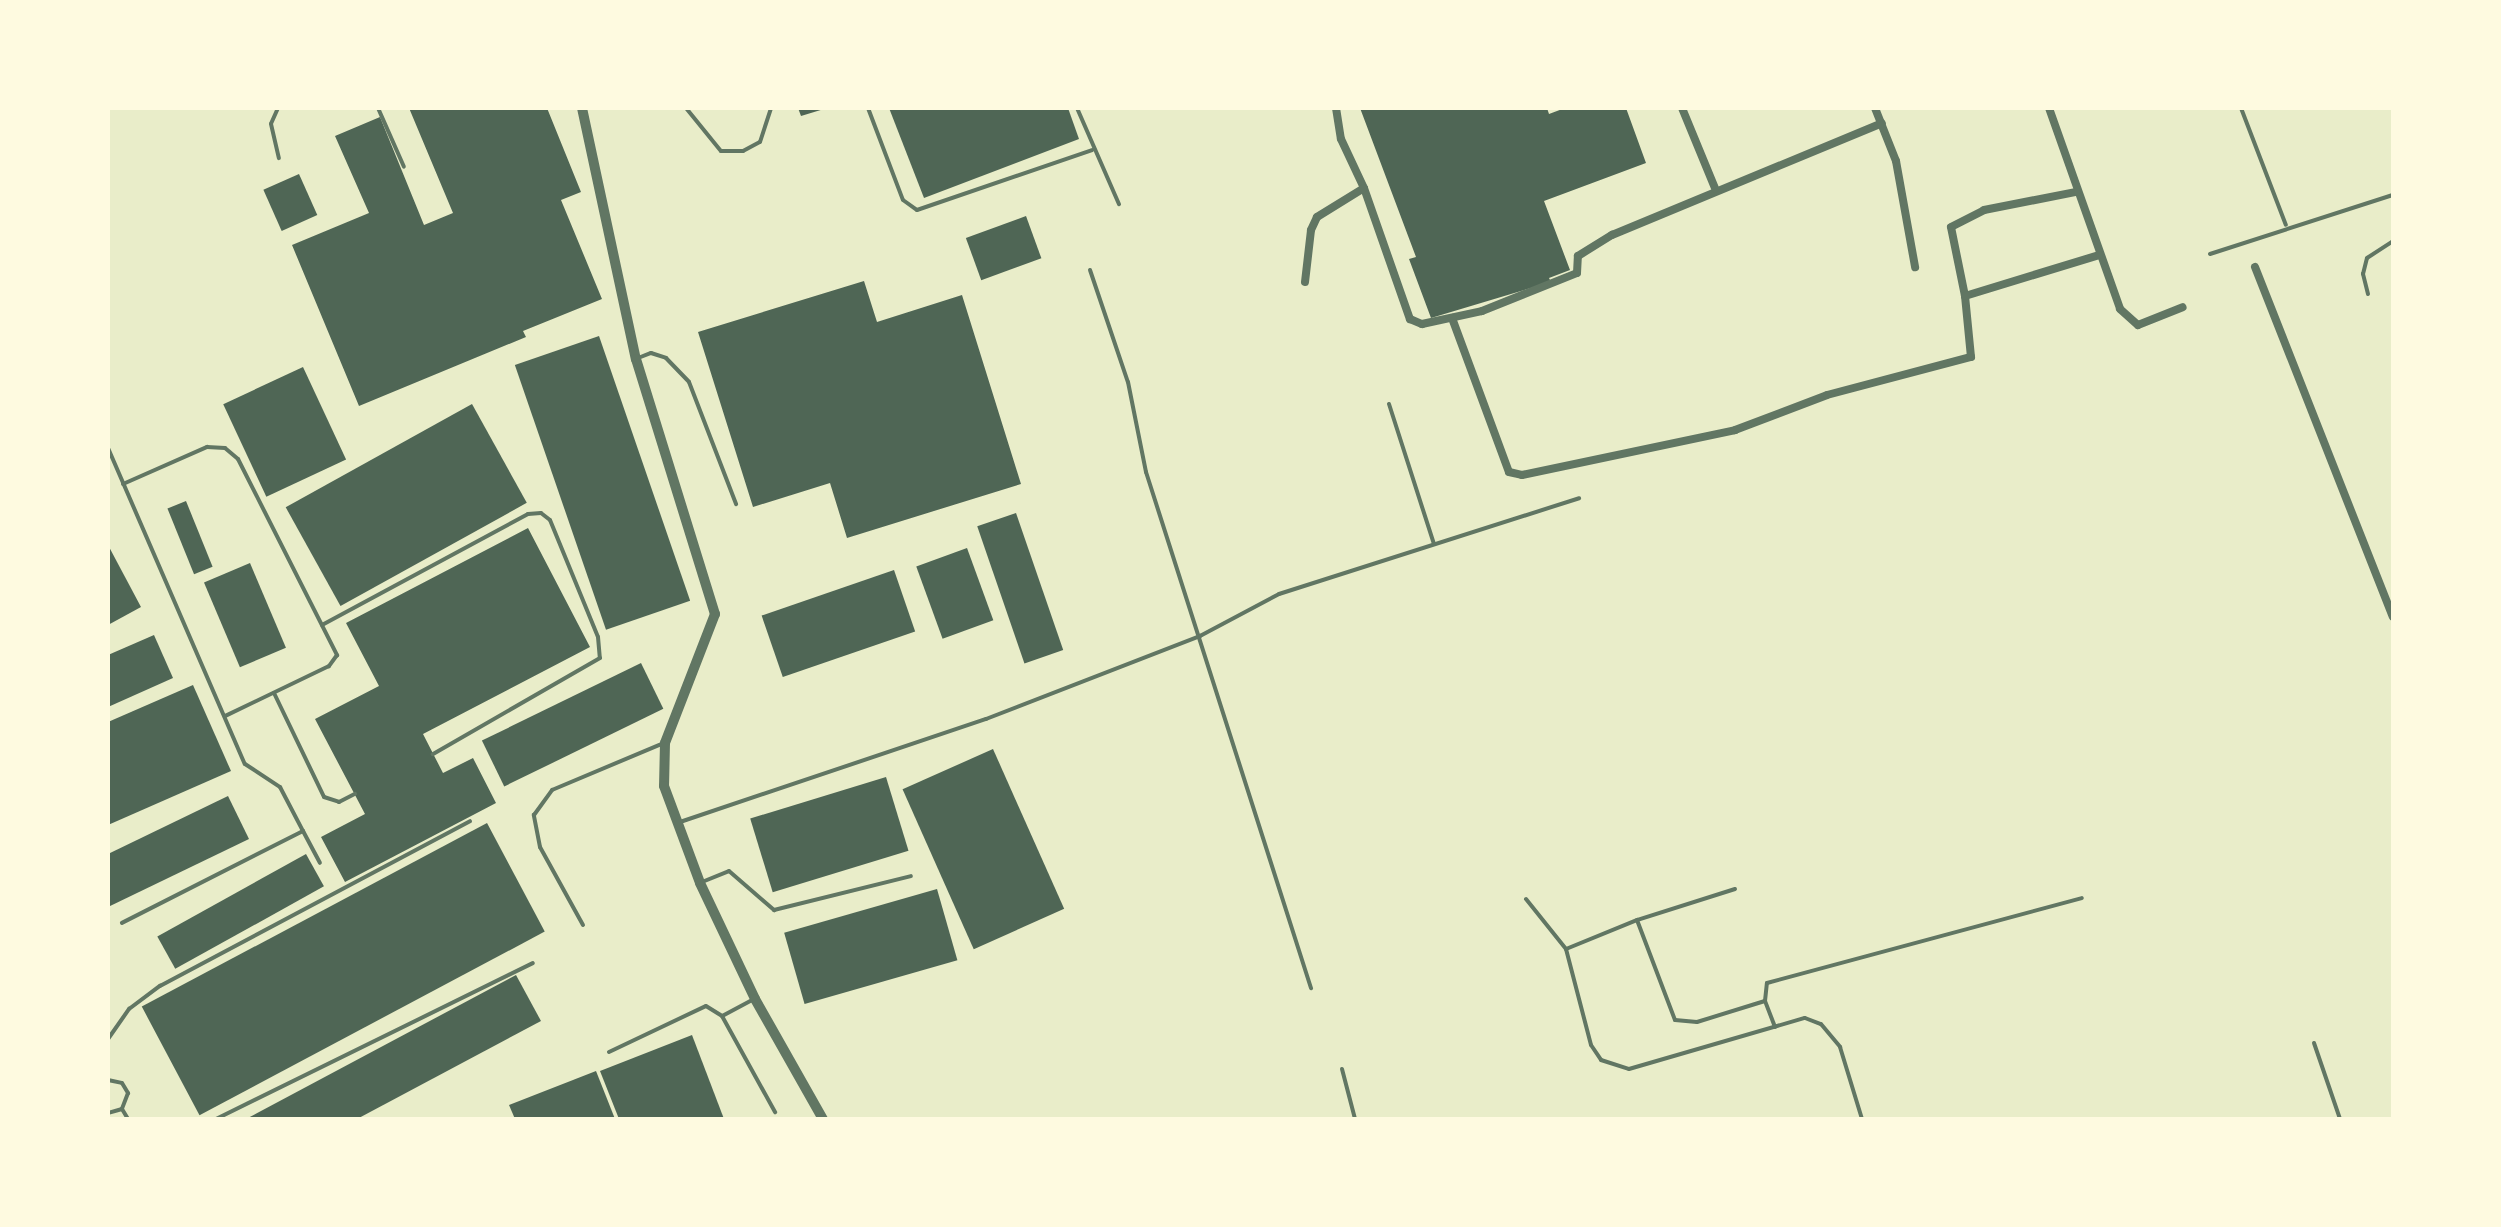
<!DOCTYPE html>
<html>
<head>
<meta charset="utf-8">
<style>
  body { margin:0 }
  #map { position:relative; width:2501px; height:1227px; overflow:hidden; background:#e9edc9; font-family:Karla,sans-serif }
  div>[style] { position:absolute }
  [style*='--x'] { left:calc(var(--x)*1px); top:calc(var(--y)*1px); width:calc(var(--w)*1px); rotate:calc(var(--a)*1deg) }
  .building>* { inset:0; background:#4f6655; transform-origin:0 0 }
  .service>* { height:4px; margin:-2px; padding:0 2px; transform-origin:2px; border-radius:2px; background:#617663 }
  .minor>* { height:8px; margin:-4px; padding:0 4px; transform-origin:4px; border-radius:4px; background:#617663 }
  .tertiary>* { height:10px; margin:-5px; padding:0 5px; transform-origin:5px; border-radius:5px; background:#617663 }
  span { translate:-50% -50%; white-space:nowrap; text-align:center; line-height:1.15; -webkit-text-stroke:8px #fefae0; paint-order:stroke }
  .frame { position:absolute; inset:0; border:110px solid #fefae0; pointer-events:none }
</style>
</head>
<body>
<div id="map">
  <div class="building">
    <div style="clip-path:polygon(409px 108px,547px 108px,581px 192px,561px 200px,602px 299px,523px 331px,526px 337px,359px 406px,292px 245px,369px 213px,335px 136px,380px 117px,424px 225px,453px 213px)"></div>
    <div style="clip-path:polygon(798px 108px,824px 108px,824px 109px,801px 116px)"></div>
    <div style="clip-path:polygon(889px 108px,1068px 108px,1079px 139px,924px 198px)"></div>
    <div style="clip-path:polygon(1360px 108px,1547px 108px,1549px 114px,1565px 108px,1626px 108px,1646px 163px,1544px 201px,1570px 270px,1549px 278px,1551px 282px,1431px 318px,1409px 259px,1416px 257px)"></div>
    <div style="left:299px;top:174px;width:45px;height:39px;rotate:66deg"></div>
    <div style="left:1026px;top:216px;width:45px;height:64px;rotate:70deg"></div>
    <div style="clip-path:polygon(864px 281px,877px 322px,962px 295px,1021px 484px,847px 538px,830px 483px,753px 507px,698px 332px)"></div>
    <div style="left:599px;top:336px;width:280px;height:89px;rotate:71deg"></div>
    <div style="left:303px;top:367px;width:102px;height:88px;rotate:65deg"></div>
    <div style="left:472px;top:404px;width:113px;height:213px;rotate:61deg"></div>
    <div style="left:186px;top:501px;width:71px;height:20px;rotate:68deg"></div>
    <div style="left:1016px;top:513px;width:145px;height:41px;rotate:71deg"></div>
    <div style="clip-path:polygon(528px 528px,590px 647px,423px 734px,443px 773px,473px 758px,496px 803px,345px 882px,321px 837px,365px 814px,315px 719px,379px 686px,346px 623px)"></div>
    <div style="clip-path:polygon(108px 545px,141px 607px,108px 625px)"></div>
    <div style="left:967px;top:548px;width:77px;height:54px;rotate:70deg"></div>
    <div style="left:250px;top:563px;width:92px;height:50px;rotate:67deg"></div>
    <div style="left:894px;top:570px;width:65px;height:140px;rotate:71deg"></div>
    <div style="clip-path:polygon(154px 635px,173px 678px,108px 707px,108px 655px)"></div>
    <div style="left:641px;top:663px;width:51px;height:177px;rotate:64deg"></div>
    <div style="clip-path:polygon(193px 685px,231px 771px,108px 825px,108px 722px)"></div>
    <div style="left:993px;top:749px;width:175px;height:99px;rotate:66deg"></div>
    <div style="left:886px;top:777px;width:77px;height:142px;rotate:73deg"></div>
    <div style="clip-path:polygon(228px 796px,249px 839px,108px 907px,108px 854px)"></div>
    <div style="left:487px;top:823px;width:123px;height:391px;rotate:62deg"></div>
    <div style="left:306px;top:854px;width:37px;height:170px;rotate:61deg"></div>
    <div style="left:937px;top:889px;width:74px;height:159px;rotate:74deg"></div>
    <div style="clip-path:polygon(516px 975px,541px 1021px,357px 1119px,246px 1119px)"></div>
    <div style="clip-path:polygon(692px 1035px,724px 1119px,619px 1119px,600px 1071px)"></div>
    <div style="clip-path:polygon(596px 1071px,615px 1119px,515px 1119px,509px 1105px)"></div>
  </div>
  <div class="service">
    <div style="--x:278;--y:108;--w:17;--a:114"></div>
    <div style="--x:271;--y:124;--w:35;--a:77"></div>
    <div style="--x:378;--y:108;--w:64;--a:66.2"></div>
    <div style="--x:686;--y:108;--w:55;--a:50.9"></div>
    <div style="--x:721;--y:151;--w:22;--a:0"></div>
    <div style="--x:743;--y:151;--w:19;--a:-28"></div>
    <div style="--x:760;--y:142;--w:36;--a:-72"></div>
    <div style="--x:868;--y:108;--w:98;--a:69.2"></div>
    <div style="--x:903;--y:200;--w:17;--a:36"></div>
    <div style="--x:917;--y:210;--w:185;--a:-18.9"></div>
    <div style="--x:1077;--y:108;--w:105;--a:66.4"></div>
    <div style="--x:2241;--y:108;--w:125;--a:69"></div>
    <div style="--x:2210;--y:254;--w:192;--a:-17.9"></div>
    <div style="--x:1090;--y:270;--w:118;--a:71.3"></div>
    <div style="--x:1128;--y:382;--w:92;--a:78.7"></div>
    <div style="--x:1146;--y:472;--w:542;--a:72.27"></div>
    <div style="--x:2368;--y:294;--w:21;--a:-104"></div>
    <div style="--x:2363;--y:274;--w:16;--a:-76"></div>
    <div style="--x:2367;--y:258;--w:31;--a:-33"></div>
    <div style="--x:638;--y:358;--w:14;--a:-21"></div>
    <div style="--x:651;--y:353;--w:16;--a:18"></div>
    <div style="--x:666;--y:358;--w:33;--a:46"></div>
    <div style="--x:689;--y:382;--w:131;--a:68.9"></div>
    <div style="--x:1389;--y:404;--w:147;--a:72.2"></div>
    <div style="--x:108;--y:448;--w:344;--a:66.6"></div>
    <div style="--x:245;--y:764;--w:42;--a:33.3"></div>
    <div style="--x:280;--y:787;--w:50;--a:62.4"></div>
    <div style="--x:303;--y:831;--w:203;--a:153.1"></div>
    <div style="--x:123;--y:484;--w:92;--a:-23.8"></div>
    <div style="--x:207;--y:447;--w:18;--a:3"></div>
    <div style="--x:225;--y:448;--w:17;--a:40"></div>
    <div style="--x:238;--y:459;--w:220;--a:63.2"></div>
    <div style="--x:337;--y:655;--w:14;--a:126"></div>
    <div style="--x:329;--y:666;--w:115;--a:154.3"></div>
    <div style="--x:322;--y:625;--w:234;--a:-28.3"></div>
    <div style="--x:528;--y:514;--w:13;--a:-4"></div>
    <div style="--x:541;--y:513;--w:11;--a:38"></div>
    <div style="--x:550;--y:520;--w:126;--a:67.7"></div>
    <div style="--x:598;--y:637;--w:21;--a:85"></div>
    <div style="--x:600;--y:658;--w:193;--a:150.1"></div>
    <div style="--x:274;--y:693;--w:115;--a:64.3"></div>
    <div style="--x:324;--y:797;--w:16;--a:18"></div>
    <div style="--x:339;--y:802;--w:18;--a:-27"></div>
    <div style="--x:680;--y:822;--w:323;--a:-18.6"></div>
    <div style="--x:986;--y:719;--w:230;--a:-21.2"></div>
    <div style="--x:1200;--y:636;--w:89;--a:-28"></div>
    <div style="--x:1279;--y:594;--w:315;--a:-17.7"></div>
    <div style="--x:303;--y:831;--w:36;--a:62"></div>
    <div style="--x:702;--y:882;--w:29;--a:-22"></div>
    <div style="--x:729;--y:871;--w:60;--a:40.9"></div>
    <div style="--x:774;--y:910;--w:141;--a:-13.9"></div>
    <div style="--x:1735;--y:889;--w:103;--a:162.4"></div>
    <div style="--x:1637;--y:920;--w:107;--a:69.2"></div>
    <div style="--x:1675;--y:1020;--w:22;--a:5"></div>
    <div style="--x:1697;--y:1022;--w:71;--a:-17.2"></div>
    <div style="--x:1526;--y:899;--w:64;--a:51.3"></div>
    <div style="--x:1566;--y:949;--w:99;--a:75.4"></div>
    <div style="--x:1591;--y:1045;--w:18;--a:56"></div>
    <div style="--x:1601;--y:1060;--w:29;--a:18"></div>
    <div style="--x:1629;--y:1069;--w:183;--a:-16.2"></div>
    <div style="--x:1805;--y:1018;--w:17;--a:21"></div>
    <div style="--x:1821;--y:1024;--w:30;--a:50"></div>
    <div style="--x:1840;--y:1047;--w:75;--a:73"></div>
    <div style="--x:583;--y:925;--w:89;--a:-118.9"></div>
    <div style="--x:540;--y:847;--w:33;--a:-101"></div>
    <div style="--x:534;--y:815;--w:31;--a:-54"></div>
    <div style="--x:552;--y:790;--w:121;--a:-22.8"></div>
    <div style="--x:1566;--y:949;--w:77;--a:-22.2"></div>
    <div style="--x:754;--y:999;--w:36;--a:152"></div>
    <div style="--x:722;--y:1016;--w:110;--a:61.1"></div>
    <div style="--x:1775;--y:1027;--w:28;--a:-111"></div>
    <div style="--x:1765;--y:1001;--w:18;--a:-84"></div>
    <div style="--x:1767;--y:983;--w:326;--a:-15.1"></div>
    <div style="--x:108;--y:1039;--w:37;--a:-55"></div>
    <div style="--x:129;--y:1009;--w:39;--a:-37"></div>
    <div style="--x:160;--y:986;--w:351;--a:-28"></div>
    <div style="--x:2314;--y:1043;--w:80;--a:71.1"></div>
    <div style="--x:609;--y:1052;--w:107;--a:-25.4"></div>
    <div style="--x:706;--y:1006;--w:19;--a:32"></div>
    <div style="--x:1342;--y:1069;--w:52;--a:75.4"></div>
    <div style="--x:108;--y:1080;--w:14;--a:12"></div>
    <div style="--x:122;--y:1083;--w:12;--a:59"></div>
    <div style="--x:128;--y:1093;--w:17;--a:111"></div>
    <div style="--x:122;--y:1109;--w:15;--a:164"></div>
    <div style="--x:122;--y:1109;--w:12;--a:59"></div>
    <div style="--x:216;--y:1119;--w:353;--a:-26.2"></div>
  </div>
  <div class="minor">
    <div style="--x:1336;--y:108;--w:31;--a:81"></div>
    <div style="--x:1341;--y:139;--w:54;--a:64.9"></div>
    <div style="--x:1364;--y:188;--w:139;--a:70.7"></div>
    <div style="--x:1410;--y:319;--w:13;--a:23"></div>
    <div style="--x:1422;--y:324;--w:61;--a:-12.2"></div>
    <div style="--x:1482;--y:311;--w:102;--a:-21.8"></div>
    <div style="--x:1577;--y:273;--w:17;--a:-87"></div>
    <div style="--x:1578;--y:256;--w:40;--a:-32"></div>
    <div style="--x:1612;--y:235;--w:292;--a:-22.5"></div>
    <div style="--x:1682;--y:108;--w:87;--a:67.6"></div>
    <div style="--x:1875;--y:108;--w:57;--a:68.4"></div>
    <div style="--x:1896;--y:161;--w:108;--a:79.8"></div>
    <div style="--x:2049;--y:108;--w:213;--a:70.5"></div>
    <div style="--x:2120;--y:309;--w:24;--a:42"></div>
    <div style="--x:2138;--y:325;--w:48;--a:-21.8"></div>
    <div style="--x:2255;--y:267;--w:376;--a:68.5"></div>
    <div style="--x:1305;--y:282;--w:52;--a:-83.4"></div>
    <div style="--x:1311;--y:230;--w:14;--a:-65"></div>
    <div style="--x:1317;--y:217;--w:55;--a:-31.7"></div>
    <div style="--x:1965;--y:296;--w:70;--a:-101.5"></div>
    <div style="--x:1951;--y:227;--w:37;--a:-27"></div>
    <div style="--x:1984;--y:210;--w:94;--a:-11.1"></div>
    <div style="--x:1452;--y:318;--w:164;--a:69.7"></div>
    <div style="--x:1509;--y:472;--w:13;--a:13"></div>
    <div style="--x:1522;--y:475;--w:218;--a:-11.9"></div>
    <div style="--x:1735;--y:430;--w:98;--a:-20.8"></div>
    <div style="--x:1827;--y:395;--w:149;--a:-14.8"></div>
    <div style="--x:1971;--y:357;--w:61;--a:-95.6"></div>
    <div style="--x:1965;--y:296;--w:140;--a:-17"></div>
  </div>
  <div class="tertiary">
    <div style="--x:582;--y:108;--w:257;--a:77.9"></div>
    <div style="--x:636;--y:359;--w:267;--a:72.8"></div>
    <div style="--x:715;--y:614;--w:138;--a:111.2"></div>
    <div style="--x:665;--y:743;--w:43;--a:91.3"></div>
    <div style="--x:664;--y:786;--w:103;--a:69.6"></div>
    <div style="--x:700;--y:883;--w:128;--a:64.6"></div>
    <div style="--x:755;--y:999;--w:138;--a:60.5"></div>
  </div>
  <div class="frame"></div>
</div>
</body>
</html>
